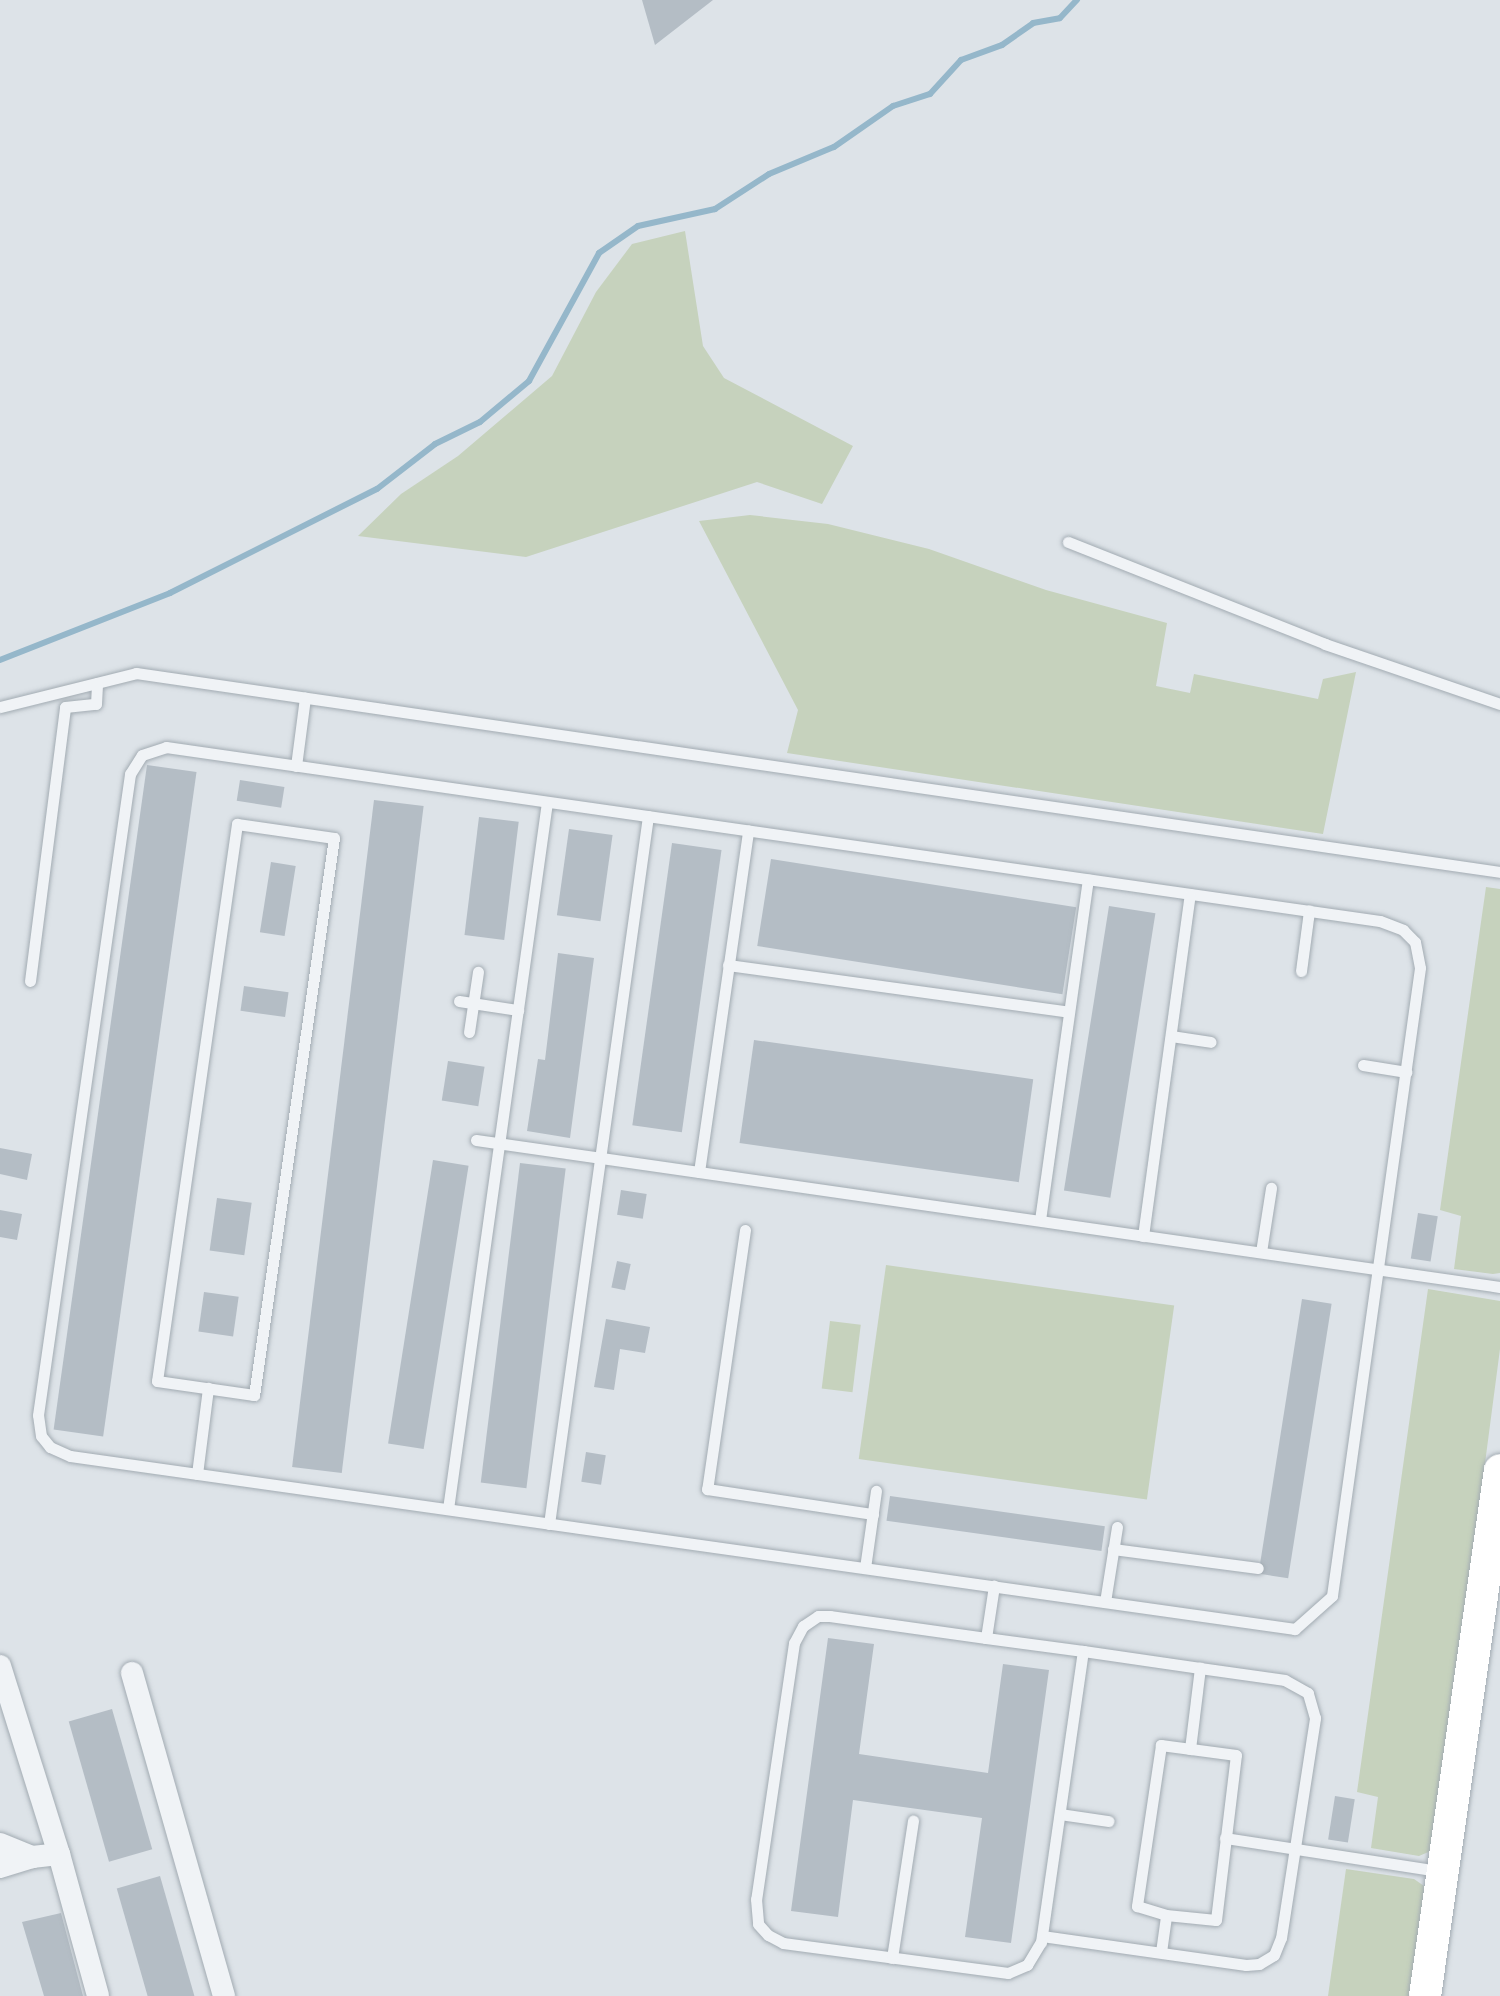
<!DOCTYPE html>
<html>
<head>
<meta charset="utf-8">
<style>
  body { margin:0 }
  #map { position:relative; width:1500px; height:1996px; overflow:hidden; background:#dde3e8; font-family:"Nunito Sans",sans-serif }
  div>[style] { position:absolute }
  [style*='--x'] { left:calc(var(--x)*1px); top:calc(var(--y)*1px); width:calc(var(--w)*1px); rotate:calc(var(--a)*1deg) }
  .green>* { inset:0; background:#c6d2bd; transform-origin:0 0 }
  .stream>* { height:6px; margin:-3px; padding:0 3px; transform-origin:3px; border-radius:3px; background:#95b7ca }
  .building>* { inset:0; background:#b4bdc5; transform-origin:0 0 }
  .roads { filter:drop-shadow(0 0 2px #a2abb2) drop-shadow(0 0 2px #a2abb2) }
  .service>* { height:11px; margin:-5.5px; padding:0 5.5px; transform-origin:5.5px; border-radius:5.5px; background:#f0f3f6 }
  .minor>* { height:22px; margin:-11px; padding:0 11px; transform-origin:11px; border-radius:11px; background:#f0f3f6 }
  .secondary>* { height:32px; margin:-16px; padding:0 16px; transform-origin:16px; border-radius:16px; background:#fff }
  span { translate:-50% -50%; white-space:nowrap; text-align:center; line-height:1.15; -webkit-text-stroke:6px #ecf1f5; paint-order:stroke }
</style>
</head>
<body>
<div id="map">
  <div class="green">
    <div style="clip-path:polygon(685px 231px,703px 346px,724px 378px,853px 446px,822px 504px,757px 482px,526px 557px,358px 536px,401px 494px,458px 456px,552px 376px,596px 292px,632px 244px)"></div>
    <div style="clip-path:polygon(750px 515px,828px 524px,929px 549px,1046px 590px,1167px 623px,1156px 686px,1190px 693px,1194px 674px,1318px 699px,1323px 679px,1356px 672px,1323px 834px,787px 753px,798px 710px,699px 521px)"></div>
    <div style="clip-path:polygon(1486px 887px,1500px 889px,1500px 1273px,1493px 1274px,1454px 1269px,1461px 1216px,1440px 1210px)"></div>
    <div style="left:886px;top:1265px;width:291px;height:196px;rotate:8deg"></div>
    <div style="clip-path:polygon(1428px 1289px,1500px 1301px,1500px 1349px,1435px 1844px,1433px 1850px,1419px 1856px,1371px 1848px,1378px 1797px,1357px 1792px)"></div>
    <div style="left:830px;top:1321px;width:31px;height:68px;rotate:7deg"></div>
    <div style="clip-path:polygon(1346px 1869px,1414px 1879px,1427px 1888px,1414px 1996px,1328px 1996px)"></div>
  </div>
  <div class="stream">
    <div style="--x:0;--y:660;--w:183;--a:-21.5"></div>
    <div style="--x:170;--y:593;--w:232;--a:-26.7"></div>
    <div style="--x:377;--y:489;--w:73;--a:-37.8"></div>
    <div style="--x:435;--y:444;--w:50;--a:-26.1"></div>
    <div style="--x:480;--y:422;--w:64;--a:-39.9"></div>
    <div style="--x:529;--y:381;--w:146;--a:-61.3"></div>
    <div style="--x:599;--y:253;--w:47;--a:-34.7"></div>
    <div style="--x:638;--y:226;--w:79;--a:-12.4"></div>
    <div style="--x:715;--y:209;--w:64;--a:-32.9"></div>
    <div style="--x:769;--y:174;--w:70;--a:-22.6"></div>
    <div style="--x:834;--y:147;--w:72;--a:-34.8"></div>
    <div style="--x:893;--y:106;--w:39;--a:-18"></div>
    <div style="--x:930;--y:94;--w:46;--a:-47.6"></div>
    <div style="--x:961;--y:60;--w:44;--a:-20.1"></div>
    <div style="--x:1002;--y:45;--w:38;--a:-35"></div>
    <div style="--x:1033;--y:23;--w:27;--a:-10"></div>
    <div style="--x:1060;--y:18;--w:25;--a:-47"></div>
  </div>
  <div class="building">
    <div style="clip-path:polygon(642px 0,713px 0,655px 45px)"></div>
    <div style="left:147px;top:765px;width:50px;height:671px;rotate:8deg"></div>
    <div style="left:240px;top:780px;width:45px;height:21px;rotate:9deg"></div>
    <div style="left:374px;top:800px;width:50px;height:672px;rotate:7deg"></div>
    <div style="left:479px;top:817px;width:40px;height:119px;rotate:7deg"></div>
    <div style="left:569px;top:829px;width:44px;height:87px;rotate:8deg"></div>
    <div style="left:672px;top:843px;width:50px;height:285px;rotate:8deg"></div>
    <div style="left:771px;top:859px;width:309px;height:88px;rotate:9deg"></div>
    <div style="left:271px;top:862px;width:25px;height:71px;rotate:9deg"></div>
    <div style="left:1109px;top:906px;width:47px;height:288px;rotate:9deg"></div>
    <div style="clip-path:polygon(558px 953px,594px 958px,570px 1138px,527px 1131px,538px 1059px,545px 1060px)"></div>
    <div style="left:244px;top:986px;width:45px;height:25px;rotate:8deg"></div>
    <div style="left:754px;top:1040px;width:282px;height:104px;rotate:8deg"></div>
    <div style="left:448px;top:1061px;width:37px;height:40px;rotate:9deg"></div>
    <div style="clip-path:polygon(0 1148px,32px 1154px,27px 1180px,0 1174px)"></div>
    <div style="left:433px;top:1160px;width:36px;height:287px;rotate:9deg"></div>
    <div style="left:520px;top:1163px;width:46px;height:322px;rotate:7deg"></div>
    <div style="left:621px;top:1190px;width:26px;height:25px;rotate:9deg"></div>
    <div style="left:217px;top:1198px;width:35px;height:53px;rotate:8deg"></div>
    <div style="clip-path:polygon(0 1210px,22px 1214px,17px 1240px,0 1237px)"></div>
    <div style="left:1418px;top:1213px;width:20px;height:46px;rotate:9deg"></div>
    <div style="left:617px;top:1261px;width:14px;height:27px;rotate:12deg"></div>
    <div style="left:204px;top:1292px;width:35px;height:40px;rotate:8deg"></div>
    <div style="left:1302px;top:1299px;width:30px;height:278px;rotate:9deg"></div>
    <div style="clip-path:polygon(606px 1319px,650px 1327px,645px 1353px,620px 1349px,614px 1390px,594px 1387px)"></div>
    <div style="left:586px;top:1452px;width:20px;height:30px;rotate:9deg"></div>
    <div style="left:890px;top:1496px;width:217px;height:25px;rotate:8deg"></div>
    <div style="clip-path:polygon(828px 1638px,874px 1644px,859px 1754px,988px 1773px,1003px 1664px,1049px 1670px,1011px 1943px,965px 1937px,982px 1818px,853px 1800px,838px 1917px,791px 1911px)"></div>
    <div style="left:112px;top:1709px;width:146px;height:45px;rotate:74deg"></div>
    <div style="left:1335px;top:1796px;width:20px;height:44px;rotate:9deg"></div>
    <div style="left:160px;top:1876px;width:125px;height:45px;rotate:74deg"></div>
    <div style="clip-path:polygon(61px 1913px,83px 1996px,44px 1996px,22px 1922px)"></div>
  </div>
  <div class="roads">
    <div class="service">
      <div style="--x:1068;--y:542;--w:277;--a:21.6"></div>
      <div style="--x:1325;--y:644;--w:185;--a:18.9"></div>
      <div style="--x:0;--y:707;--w:140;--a:-14"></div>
      <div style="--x:136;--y:673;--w:1378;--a:8.3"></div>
      <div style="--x:166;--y:747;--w:1226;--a:8.16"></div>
      <div style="--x:1380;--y:921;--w:25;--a:21"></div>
      <div style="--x:1403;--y:930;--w:17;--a:45"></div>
      <div style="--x:1415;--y:942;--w:26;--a:79"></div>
      <div style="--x:1420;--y:968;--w:634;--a:97.98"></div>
      <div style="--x:1332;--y:1596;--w:50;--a:138.3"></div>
      <div style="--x:1295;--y:1629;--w:1237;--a:-171.96"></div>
      <div style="--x:70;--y:1456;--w:22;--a:-156"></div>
      <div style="--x:50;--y:1447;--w:14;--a:-129"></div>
      <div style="--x:41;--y:1436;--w:21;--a:-98"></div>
      <div style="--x:38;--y:1415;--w:648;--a:-81.83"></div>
      <div style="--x:130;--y:774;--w:22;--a:-58"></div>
      <div style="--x:142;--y:755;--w:25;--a:-18"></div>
      <div style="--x:296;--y:766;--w:69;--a:-82.5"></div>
      <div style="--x:237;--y:824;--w:98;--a:8.2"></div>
      <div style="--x:334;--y:838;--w:563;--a:98.17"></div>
      <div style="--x:254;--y:1395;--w:98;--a:-171.8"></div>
      <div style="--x:157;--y:1381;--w:563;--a:-81.83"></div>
      <div style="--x:728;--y:965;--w:344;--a:7.8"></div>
      <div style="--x:1301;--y:971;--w:61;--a:-82.4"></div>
      <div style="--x:30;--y:981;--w:276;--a:-82.7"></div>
      <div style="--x:65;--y:707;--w:31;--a:-6"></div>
      <div style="--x:96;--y:704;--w:21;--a:-87"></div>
      <div style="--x:459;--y:1001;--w:60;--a:8.7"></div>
      <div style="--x:469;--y:1032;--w:61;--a:-81.5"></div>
      <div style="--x:1171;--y:1036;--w:40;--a:8.5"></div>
      <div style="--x:1363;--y:1065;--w:44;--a:9.2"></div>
      <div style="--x:476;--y:1140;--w:1034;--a:8.17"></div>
      <div style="--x:699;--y:1172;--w:345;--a:-81.8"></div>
      <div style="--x:1040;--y:1220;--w:344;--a:-82"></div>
      <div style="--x:745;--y:1230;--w:262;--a:98.3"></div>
      <div style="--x:707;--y:1489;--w:168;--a:8.6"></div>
      <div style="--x:1143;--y:1236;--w:345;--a:-82.2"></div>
      <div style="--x:1261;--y:1252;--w:65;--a:-81.1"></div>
      <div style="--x:197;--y:1474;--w:87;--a:-82.7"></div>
      <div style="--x:448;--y:1509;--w:714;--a:-82.03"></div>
      <div style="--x:549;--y:1524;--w:715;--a:-82.04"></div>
      <div style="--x:1113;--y:1549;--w:146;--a:7.5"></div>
      <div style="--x:865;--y:1568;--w:78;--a:-81.9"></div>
      <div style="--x:1105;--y:1602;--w:76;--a:-80.9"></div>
      <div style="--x:986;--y:1638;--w:53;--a:-81.3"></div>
      <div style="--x:1190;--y:1749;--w:82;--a:-83"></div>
      <div style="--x:1060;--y:1814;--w:49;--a:8.3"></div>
      <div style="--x:1225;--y:1838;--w:217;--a:8.8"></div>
      <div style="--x:1042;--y:1936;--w:206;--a:8.1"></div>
      <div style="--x:1246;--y:1965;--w:13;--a:-4"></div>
      <div style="--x:1259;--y:1964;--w:17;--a:-31"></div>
      <div style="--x:1274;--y:1955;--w:18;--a:-68"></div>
      <div style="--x:1281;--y:1938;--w:223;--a:-81.2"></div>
      <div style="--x:1315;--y:1718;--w:26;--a:-106"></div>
      <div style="--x:1308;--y:1693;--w:26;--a:-151"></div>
      <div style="--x:1285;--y:1680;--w:86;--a:-172"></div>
      <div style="--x:1200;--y:1668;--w:118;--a:-171.7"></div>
      <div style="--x:1083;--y:1651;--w:98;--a:-172.4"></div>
      <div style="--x:986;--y:1638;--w:158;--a:-172"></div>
      <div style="--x:830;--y:1616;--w:12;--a:180"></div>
      <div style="--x:818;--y:1616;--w:18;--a:146"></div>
      <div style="--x:803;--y:1626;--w:19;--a:118"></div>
      <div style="--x:794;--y:1643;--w:259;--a:98.4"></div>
      <div style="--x:756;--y:1899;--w:25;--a:85"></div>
      <div style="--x:758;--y:1924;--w:15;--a:48"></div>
      <div style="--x:768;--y:1935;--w:17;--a:28"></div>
      <div style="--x:783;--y:1943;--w:227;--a:7.6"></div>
      <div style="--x:1008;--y:1973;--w:21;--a:-23"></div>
      <div style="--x:1027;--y:1965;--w:27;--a:-59"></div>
      <div style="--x:1041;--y:1942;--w:294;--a:-81.8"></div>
      <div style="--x:1161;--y:1952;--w:37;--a:-82"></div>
      <div style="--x:1166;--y:1915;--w:50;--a:5.7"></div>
      <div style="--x:1216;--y:1920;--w:166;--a:-83.1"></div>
      <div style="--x:1236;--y:1755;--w:76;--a:-172.4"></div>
      <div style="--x:1161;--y:1745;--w:163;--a:98.5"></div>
      <div style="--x:1137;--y:1906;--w:30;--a:17"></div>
      <div style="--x:892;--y:1958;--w:139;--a:-81.3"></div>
    </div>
    <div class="minor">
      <div style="--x:0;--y:1666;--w:197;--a:72.6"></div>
      <div style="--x:59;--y:1854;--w:147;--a:74.6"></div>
      <div style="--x:132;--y:1673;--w:336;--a:74.1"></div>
      <div style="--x:0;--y:1844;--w:35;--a:22"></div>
      <div style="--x:32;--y:1857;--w:27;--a:-6"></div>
      <div style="--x:0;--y:1867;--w:34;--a:-17"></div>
    </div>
    <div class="secondary">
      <div style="--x:1425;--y:1996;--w:531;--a:-81.89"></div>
    </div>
  </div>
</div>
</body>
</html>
